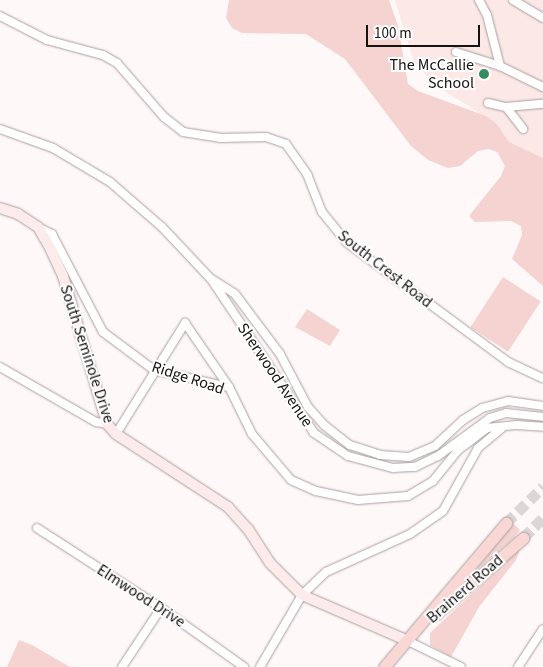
<!DOCTYPE html>
<html>
<head>
<meta charset="utf-8">
<style>
  body { margin:0 }
  #map { position:relative; width:543px; height:667px; overflow:hidden; background:#fff8f8; font-family:"Source Sans 3",sans-serif }
  div>[style] { position:absolute }
  [style*='--x'] { left:calc(var(--x)*1px); top:calc(var(--y)*1px); width:calc(var(--w)*1px); rotate:calc(var(--a)*1deg) }
  .built>* { inset:0; background:#fce8e7 }
  .green>* { inset:0; background:#f4d3d1; transform-origin:0 0 }
  .primary-tunnel>* { height:11px; margin-top:-5.5px; transform-origin:0; background:repeating-linear-gradient(90deg,#dcd6d6 0 11px,transparent 0 16.5px) }
  .roads { filter:drop-shadow(0 0 1px #aaa09f) drop-shadow(0 0 1px #aaa09f) }
  .street>* { height:8px; margin:-4px; padding:0 4px; transform-origin:4px; border-radius:4px; background:#fff }
  .secondary>* { height:10px; margin:-5px; padding:0 5px; transform-origin:5px; border-radius:5px; background:#fcebea }
  .primary>* { height:11px; margin:-5.5px; padding:0 5.5px; transform-origin:5.5px; border-radius:5.5px; background:#f8d7d5 }
  .dots>* { width:14px; height:14px; translate:-50% -50%; box-sizing:border-box; border:2px solid #fff; border-radius:50% }
  span { translate:-50% -50%; white-space:nowrap; text-align:center; line-height:1.15; -webkit-text-stroke:4px #fff; paint-order:stroke }
  .poi-label { font-size:16px; color:#161212 }
  .right { translate:-100% -50%; text-align:right }
  .street-label { font-size:16px; color:#161212 }
  .scale { position:absolute; left:366px; top:25px; width:114px; height:22px; box-sizing:border-box; border:2px solid #161212; border-top:0; padding-left:6px; font-size:15px; line-height:18px; white-space:nowrap; color:#161212; -webkit-text-stroke:4px #fff; paint-order:stroke }
</style>
</head>
<body>
<div id="map">
  <div class="built">
    <div style="clip-path:polygon(395px 0,543px 0,543px 158px,509px 142px,497px 124px,435px 85px,414px 62px)"></div>
  </div>
  <div class="green">
    <div style="clip-path:polygon(229px 0,389px 0,398px 26px,408px 84px,418px 91px,486px 116px,497px 124px,509px 142px,543px 158px,543px 286px,512px 259px,522px 235px,521px 226px,511px 221px,475px 222px,469px 216px,501px 176px,505px 166px,497px 152px,488px 149px,478px 151px,460px 166px,448px 168px,428px 160px,411px 146px,345px 59px,306px 34px,242px 33px,232px 28px,226px 18px)"></div>
    <div style="left:503px;top:277px;width:45px;height:60px;rotate:33deg"></div>
    <div style="clip-path:polygon(307px 309px,340px 330px,330px 346px,295px 327px)"></div>
    <div style="clip-path:polygon(513px 523px,520px 530px,514px 538px,476px 570px)"></div>
    <div style="clip-path:polygon(520px 549px,516px 560px,479px 607px,451px 657px,430px 645px,430px 633px)"></div>
    <div style="clip-path:polygon(19px 640px,32px 645px,70px 667px,7px 667px)"></div>
  </div>
  <div class="primary-tunnel">
    <div style="--x:506;--y:523;--w:52;--a:-44.2"></div>
    <div style="--x:523;--y:538;--w:28;--a:-45"></div>
  </div>
  <div class="roads">
    <div class="street">
      <div style="--x:479;--y:0;--w:17;--a:62"></div>
      <div style="--x:487;--y:15;--w:53;--a:75.7"></div>
      <div style="--x:513;--y:0;--w:35;--a:31"></div>
      <div style="--x:0;--y:16;--w:53;--a:27.1"></div>
      <div style="--x:47;--y:40;--w:58;--a:15"></div>
      <div style="--x:103;--y:55;--w:16;--a:30"></div>
      <div style="--x:117;--y:63;--w:72;--a:49"></div>
      <div style="--x:164;--y:117;--w:24;--a:38"></div>
      <div style="--x:183;--y:132;--w:37;--a:9"></div>
      <div style="--x:220;--y:138;--w:46;--a:-1.2"></div>
      <div style="--x:266;--y:137;--w:21;--a:19"></div>
      <div style="--x:286;--y:144;--w:37;--a:55"></div>
      <div style="--x:307;--y:174;--w:41;--a:68.5"></div>
      <div style="--x:322;--y:212;--w:38;--a:51"></div>
      <div style="--x:346;--y:242;--w:202;--a:36.5"></div>
      <div style="--x:508;--y:362;--w:38;--a:25"></div>
      <div style="--x:456;--y:52;--w:46;--a:17.7"></div>
      <div style="--x:500;--y:66;--w:48;--a:26"></div>
      <div style="--x:488;--y:103;--w:18;--a:13"></div>
      <div style="--x:506;--y:107;--w:28;--a:52"></div>
      <div style="--x:506;--y:107;--w:37;--a:-5"></div>
      <div style="--x:0;--y:129;--w:56;--a:19.7"></div>
      <div style="--x:53;--y:148;--w:66;--a:30.8"></div>
      <div style="--x:110;--y:182;--w:69;--a:40.9"></div>
      <div style="--x:162;--y:227;--w:71;--a:46.7"></div>
      <div style="--x:211;--y:279;--w:185;--a:56.2"></div>
      <div style="--x:314;--y:433;--w:41;--a:34.1"></div>
      <div style="--x:348;--y:456;--w:47;--a:14.9"></div>
      <div style="--x:393;--y:468;--w:22;--a:-3"></div>
      <div style="--x:415;--y:467;--w:25;--a:-26"></div>
      <div style="--x:438;--y:456;--w:64;--a:-36.2"></div>
      <div style="--x:490;--y:418;--w:17;--a:-17"></div>
      <div style="--x:506;--y:413;--w:37;--a:6"></div>
      <div style="--x:38;--y:227;--w:16;--a:27"></div>
      <div style="--x:52;--y:234;--w:110;--a:62.5"></div>
      <div style="--x:103;--y:332;--w:64;--a:36.7"></div>
      <div style="--x:154;--y:370;--w:77;--a:12.8"></div>
      <div style="--x:229;--y:387;--w:52;--a:63.9"></div>
      <div style="--x:252;--y:434;--w:60;--a:49.7"></div>
      <div style="--x:291;--y:480;--w:27;--a:24"></div>
      <div style="--x:316;--y:491;--w:43;--a:12.1"></div>
      <div style="--x:358;--y:500;--w:50;--a:-4.6"></div>
      <div style="--x:408;--y:496;--w:29;--a:-31"></div>
      <div style="--x:433;--y:481;--w:38;--a:-51"></div>
      <div style="--x:457;--y:451;--w:38;--a:-37"></div>
      <div style="--x:487;--y:428;--w:30;--a:-6"></div>
      <div style="--x:517;--y:425;--w:26;--a:4"></div>
      <div style="--x:213;--y:280;--w:26;--a:32"></div>
      <div style="--x:235;--y:294;--w:75;--a:53.1"></div>
      <div style="--x:280;--y:354;--w:60;--a:62.2"></div>
      <div style="--x:308;--y:407;--w:24;--a:48"></div>
      <div style="--x:324;--y:425;--w:33;--a:38"></div>
      <div style="--x:350;--y:445;--w:32;--a:18"></div>
      <div style="--x:380;--y:455;--w:29;--a:4"></div>
      <div style="--x:409;--y:457;--w:28;--a:-23"></div>
      <div style="--x:435;--y:446;--w:38;--a:-43"></div>
      <div style="--x:463;--y:420;--w:22;--a:-32"></div>
      <div style="--x:482;--y:408;--w:27;--a:-15"></div>
      <div style="--x:508;--y:401;--w:35;--a:8"></div>
      <div style="--x:0;--y:367;--w:111;--a:29.8"></div>
      <div style="--x:96;--y:422;--w:11;--a:10"></div>
      <div style="--x:116;--y:434;--w:131;--a:-58.1"></div>
      <div style="--x:185;--y:323;--w:78;--a:55.5"></div>
      <div style="--x:37;--y:528;--w:148;--a:32.8"></div>
      <div style="--x:161;--y:608;--w:102;--a:35.4"></div>
      <div style="--x:406;--y:640;--w:61;--a:26.1"></div>
      <div style="--x:122;--y:667;--w:71;--a:-56.5"></div>
      <div style="--x:260;--y:667;--w:83;--a:-59.7"></div>
      <div style="--x:302;--y:595;--w:33;--a:-44"></div>
      <div style="--x:326;--y:572;--w:92;--a:-24.3"></div>
      <div style="--x:410;--y:534;--w:40;--a:-34.9"></div>
      <div style="--x:443;--y:511;--w:72;--a:-60.9"></div>
      <div style="--x:478;--y:448;--w:31;--a:-40"></div>
      <div style="--x:518;--y:667;--w:45;--a:-56.7"></div>
    </div>
    <div class="secondary">
      <div style="--x:0;--y:208;--w:19;--a:18"></div>
      <div style="--x:18;--y:214;--w:24;--a:33"></div>
      <div style="--x:38;--y:227;--w:24;--a:60"></div>
      <div style="--x:50;--y:248;--w:31;--a:65"></div>
      <div style="--x:63;--y:276;--w:154;--a:73.4"></div>
      <div style="--x:107;--y:424;--w:13;--a:48"></div>
      <div style="--x:116;--y:434;--w:134;--a:33.1"></div>
      <div style="--x:228;--y:507;--w:30;--a:48"></div>
      <div style="--x:248;--y:529;--w:40;--a:57.1"></div>
      <div style="--x:270;--y:563;--w:45;--a:45"></div>
      <div style="--x:302;--y:595;--w:113;--a:23.4"></div>
    </div>
    <div class="primary">
      <div style="--x:436;--y:614;--w:116;--a:-41.1"></div>
      <div style="--x:384;--y:667;--w:189;--a:-49.7"></div>
    </div>
  </div>
  <div class="dots">
    <div style="left:484px;top:74px;background:#368c5f"></div>
  </div>
  <div class="poi-label">
    <span class="right" style="left:474px;top:74px">The McCallie<br>School</span>
  </div>
  <div class="street-label">
    <span style="left:385px;top:269px;rotate:38deg">South Crest Road</span>
    <span style="left:87px;top:354px;rotate:72deg">South Seminole Drive</span>
    <span style="left:275px;top:375px;rotate:56deg">Sherwood Avenue</span>
    <span style="left:188px;top:378px;rotate:18deg">Ridge Road</span>
    <span style="left:465px;top:589px;rotate:-41deg">Brainerd Road</span>
    <span style="left:141px;top:596px;rotate:33deg">Elmwood Drive</span>
  </div>
  <div class="scale">100 m</div>
</div>
</body>
</html>
